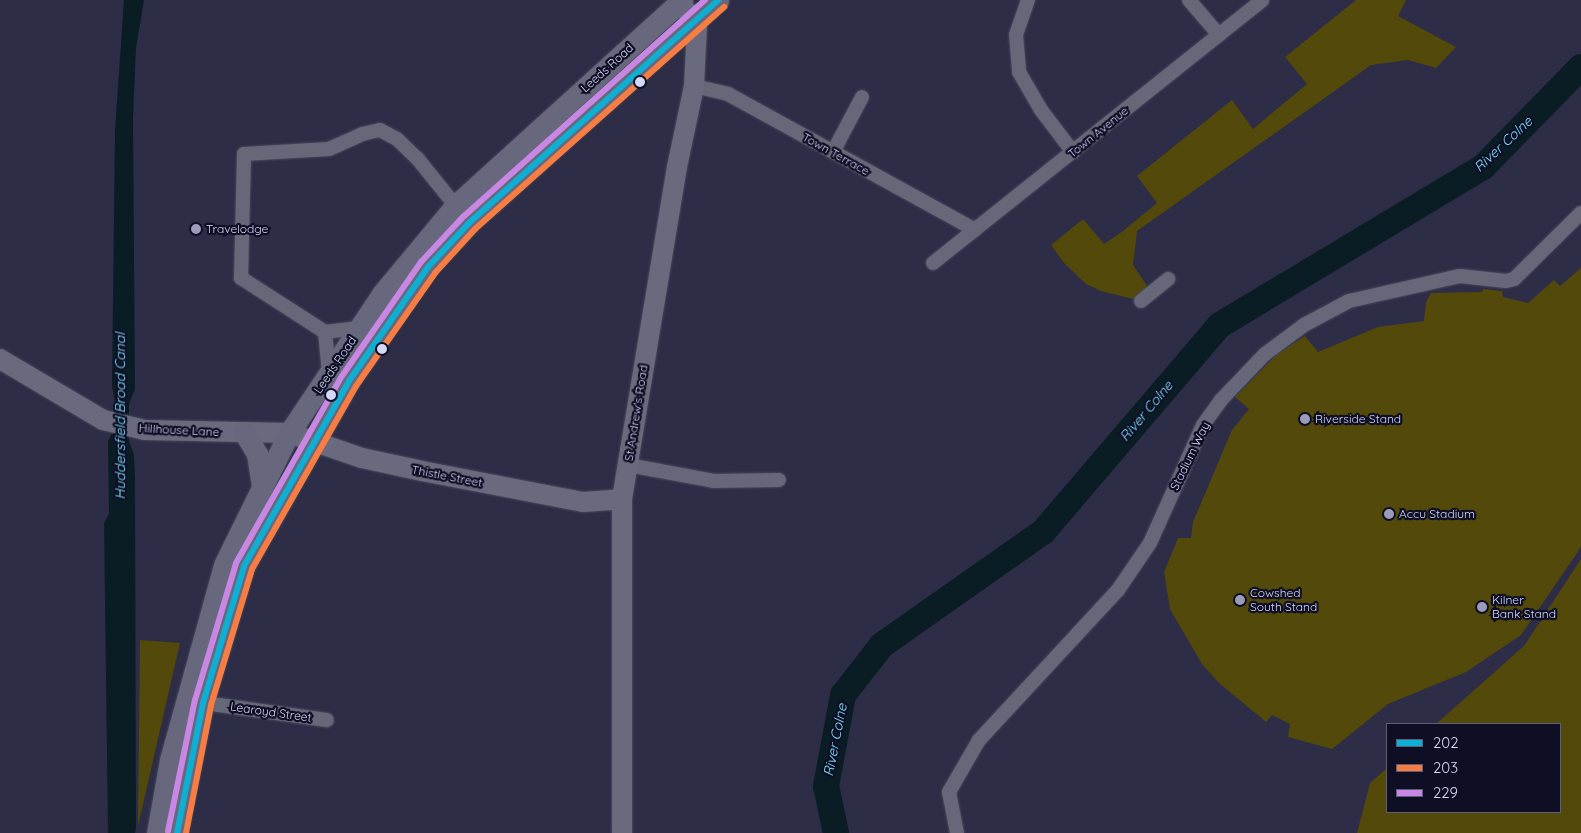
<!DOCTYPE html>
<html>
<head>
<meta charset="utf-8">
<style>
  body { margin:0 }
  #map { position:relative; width:1581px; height:833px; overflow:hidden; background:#2d2d47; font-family:Quicksand,sans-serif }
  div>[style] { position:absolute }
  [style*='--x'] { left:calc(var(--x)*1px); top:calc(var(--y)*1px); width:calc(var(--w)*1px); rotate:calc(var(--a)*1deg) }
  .green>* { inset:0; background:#53490a }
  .water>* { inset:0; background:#0b1d24 }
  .river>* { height:26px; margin:-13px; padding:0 13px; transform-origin:13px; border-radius:13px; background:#0b1d24 }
  .roads { filter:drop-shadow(0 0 1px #47485d) drop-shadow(0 0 1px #47485d) }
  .street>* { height:14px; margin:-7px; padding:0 7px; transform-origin:7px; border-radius:7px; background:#666778 }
  .secondary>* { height:20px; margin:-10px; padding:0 10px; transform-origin:10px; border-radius:10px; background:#696a7e }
  .primary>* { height:21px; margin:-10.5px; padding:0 10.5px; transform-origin:10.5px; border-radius:10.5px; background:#67687d }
  .bus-1>* { height:6px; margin:-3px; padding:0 3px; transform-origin:3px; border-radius:3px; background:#0dafd3 }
  .bus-2>* { height:6px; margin:-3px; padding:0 3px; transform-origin:3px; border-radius:3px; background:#f77d43 }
  .bus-3>* { height:6px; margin:-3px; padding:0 3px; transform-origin:3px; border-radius:3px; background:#c787e3 }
  .dots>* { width:14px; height:14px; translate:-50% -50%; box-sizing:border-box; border:2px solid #0e0f24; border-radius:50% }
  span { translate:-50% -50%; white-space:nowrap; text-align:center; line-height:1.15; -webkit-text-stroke:4.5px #0e0f24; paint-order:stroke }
  .street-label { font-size:12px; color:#d4d8f8 }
  .poi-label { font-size:12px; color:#d4d8f8 }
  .left { translate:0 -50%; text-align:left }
  .water-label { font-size:14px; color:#7ce0fd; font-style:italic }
  .legend { position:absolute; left:1386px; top:723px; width:175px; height:90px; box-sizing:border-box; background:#0e0f24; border:1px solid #5d5f79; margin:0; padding:6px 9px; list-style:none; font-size:15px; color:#d4d8f8 }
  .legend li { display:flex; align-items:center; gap:10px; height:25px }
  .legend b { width:25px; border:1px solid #5d5f79 }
</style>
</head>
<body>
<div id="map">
  <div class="green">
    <div style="clip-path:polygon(1356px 0,1406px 0,1398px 16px,1456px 47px,1436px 68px,1408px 60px,1371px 65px,1137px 231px,1133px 265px,1152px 293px,1141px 301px,1101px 291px,1086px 284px,1064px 263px,1051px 245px,1083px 219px,1104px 244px,1123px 231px,1157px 203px,1137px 176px,1232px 100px,1253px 129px,1307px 84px,1285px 57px)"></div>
    <div style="clip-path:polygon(1581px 268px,1581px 546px,1577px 553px,1521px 635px,1466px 672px,1388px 704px,1332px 749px,1288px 737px,1290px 724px,1272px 715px,1266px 722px,1219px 683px,1202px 664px,1170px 609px,1164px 572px,1178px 538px,1191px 538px,1193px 522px,1232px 430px,1249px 409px,1235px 397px,1277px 354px,1305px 336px,1318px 352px,1378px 327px,1424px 321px,1426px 302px,1431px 293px,1482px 292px,1483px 289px,1502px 291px,1503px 297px,1528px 303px,1554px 280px,1560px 286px)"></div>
    <div style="clip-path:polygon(1581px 559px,1581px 833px,1357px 833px,1370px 783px,1387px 768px,1387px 812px,1560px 812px,1560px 724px,1436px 724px,1524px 646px)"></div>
    <div style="clip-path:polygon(140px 640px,180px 643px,138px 826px)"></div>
  </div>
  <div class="water">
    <div style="clip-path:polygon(124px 0,144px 0,136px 48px,133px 119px,135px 389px,129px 404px,129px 441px,134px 455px,135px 479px,136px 827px,135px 833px,108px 833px,104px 523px,109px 514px,108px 441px,113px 431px,115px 403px,112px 386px,115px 130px)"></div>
  </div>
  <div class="river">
    <div style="--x:836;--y:833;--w:48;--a:-102"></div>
    <div style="--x:826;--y:786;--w:93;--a:-79.4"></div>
    <div style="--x:843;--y:695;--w:63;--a:-52"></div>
    <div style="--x:882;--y:645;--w:197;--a:-35.1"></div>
    <div style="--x:1043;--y:532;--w:272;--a:-49.5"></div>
    <div style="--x:1220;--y:325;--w:307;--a:-31"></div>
    <div style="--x:1483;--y:167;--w:140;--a:-45.6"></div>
  </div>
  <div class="roads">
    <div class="street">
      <div style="--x:1028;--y:0;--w:37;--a:109"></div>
      <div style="--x:1016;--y:35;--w:37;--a:85"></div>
      <div style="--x:1019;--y:72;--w:44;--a:59.9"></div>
      <div style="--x:1041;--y:110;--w:53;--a:52.7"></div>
      <div style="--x:1189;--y:0;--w:46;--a:49.4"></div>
      <div style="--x:694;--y:86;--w:35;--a:13"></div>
      <div style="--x:728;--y:94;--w:282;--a:28.8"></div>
      <div style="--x:833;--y:152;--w:62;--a:-62.2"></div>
      <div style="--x:933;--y:263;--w:421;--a:-38.6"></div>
      <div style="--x:1141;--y:301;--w:35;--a:-39"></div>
      <div style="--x:325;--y:332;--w:100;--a:-147.3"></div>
      <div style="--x:241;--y:278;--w:124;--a:-88.6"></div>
      <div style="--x:244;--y:154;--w:85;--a:-3.4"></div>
      <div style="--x:329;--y:149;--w:36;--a:-24"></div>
      <div style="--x:362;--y:134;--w:18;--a:-13"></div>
      <div style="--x:380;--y:130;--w:19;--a:28"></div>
      <div style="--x:397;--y:139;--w:28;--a:44"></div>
      <div style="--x:417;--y:158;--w:67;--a:51.1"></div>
      <div style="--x:325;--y:332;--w:41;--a:84.4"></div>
      <div style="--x:325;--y:332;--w:34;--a:-7"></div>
      <div style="--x:628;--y:465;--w:87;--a:10.5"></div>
      <div style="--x:714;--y:481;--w:65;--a:-0.9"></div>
      <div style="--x:197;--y:702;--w:131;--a:7.9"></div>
      <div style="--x:957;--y:833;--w:42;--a:-101"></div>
      <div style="--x:949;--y:792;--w:60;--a:-60"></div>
      <div style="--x:979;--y:740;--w:205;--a:-47.2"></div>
      <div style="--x:1118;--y:590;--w:57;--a:-55.8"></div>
      <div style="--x:1150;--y:543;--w:129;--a:-65.8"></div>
      <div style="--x:1203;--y:425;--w:31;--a:-54"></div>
      <div style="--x:1221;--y:400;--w:64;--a:-46.3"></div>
      <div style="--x:1265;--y:354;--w:49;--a:-36.6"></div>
      <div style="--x:1304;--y:325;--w:51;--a:-28.1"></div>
      <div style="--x:1349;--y:301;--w:114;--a:-12.7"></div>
      <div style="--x:1460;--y:276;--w:46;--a:6.2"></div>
      <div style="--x:1506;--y:281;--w:8;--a:-14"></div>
      <div style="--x:1514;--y:279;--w:94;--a:-44.6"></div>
    </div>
    <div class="secondary">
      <div style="--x:0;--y:359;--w:120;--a:30.6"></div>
      <div style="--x:103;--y:420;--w:43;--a:13.4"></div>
      <div style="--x:145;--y:430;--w:144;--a:1.2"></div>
      <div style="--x:289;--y:433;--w:77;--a:18.9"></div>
      <div style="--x:362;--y:458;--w:61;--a:12.2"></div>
      <div style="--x:422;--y:471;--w:164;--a:10.9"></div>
      <div style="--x:583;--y:502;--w:39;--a:-4"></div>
      <div style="--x:622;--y:833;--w:334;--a:-90"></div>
      <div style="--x:622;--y:499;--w:337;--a:-80.6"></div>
      <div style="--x:677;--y:167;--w:83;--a:-78.1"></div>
      <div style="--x:694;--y:86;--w:59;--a:-87.1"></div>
      <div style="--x:697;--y:27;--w:8;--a:-104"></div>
      <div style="--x:695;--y:19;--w:23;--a:-137"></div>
    </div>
    <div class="primary">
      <div style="--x:244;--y:432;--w:26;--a:59"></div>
      <div style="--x:257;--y:454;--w:31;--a:81"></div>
      <div style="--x:157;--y:833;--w:74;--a:-79.9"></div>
      <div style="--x:170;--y:760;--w:202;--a:-74.5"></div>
      <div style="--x:224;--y:565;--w:147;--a:-63.8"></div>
      <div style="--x:289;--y:433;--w:167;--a:-56.2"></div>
      <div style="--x:382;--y:294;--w:116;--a:-50.3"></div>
      <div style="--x:456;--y:205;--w:305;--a:-42.2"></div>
      <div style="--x:177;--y:833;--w:133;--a:-78.7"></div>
      <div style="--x:203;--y:703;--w:143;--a:-73.3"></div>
      <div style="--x:244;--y:566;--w:213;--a:-60.4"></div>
      <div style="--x:349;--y:381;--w:139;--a:-55.3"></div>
      <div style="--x:428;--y:267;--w:60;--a:-47"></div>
      <div style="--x:469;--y:223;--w:334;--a:-41.8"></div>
    </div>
  </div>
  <div class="bus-1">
    <div style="--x:177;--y:833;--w:133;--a:-78.7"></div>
    <div style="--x:203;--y:703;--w:143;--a:-73.3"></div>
    <div style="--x:244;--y:566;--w:213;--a:-60.4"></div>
    <div style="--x:349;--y:381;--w:139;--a:-55.3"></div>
    <div style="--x:428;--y:267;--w:60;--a:-47"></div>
    <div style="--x:469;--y:223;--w:334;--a:-41.8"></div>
  </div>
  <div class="bus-2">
    <div style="--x:186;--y:833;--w:130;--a:-78.9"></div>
    <div style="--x:211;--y:705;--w:142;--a:-73.2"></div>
    <div style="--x:252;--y:569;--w:210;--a:-60.4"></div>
    <div style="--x:356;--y:386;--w:138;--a:-55"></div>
    <div style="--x:435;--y:273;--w:59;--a:-47.7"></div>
    <div style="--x:475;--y:229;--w:334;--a:-41.7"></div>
  </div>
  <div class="bus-3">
    <div style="--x:168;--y:831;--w:134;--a:-78.4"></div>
    <div style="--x:195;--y:700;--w:143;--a:-73.3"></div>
    <div style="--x:236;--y:563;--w:215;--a:-60.5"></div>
    <div style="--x:342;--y:376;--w:139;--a:-55.3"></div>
    <div style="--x:421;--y:262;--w:62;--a:-47"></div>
    <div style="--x:463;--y:217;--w:325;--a:-41.9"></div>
  </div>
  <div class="dots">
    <div style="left:640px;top:82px;background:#d4d8f8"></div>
    <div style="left:196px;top:229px;background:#9a9cba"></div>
    <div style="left:382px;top:349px;background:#d4d8f8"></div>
    <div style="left:331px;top:395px;background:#d4d8f8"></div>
    <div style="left:1305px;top:419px;background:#9a9cba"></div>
    <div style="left:1389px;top:514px;background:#9a9cba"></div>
    <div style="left:1240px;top:600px;background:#9a9cba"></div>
    <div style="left:1482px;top:607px;background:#9a9cba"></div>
  </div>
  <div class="street-label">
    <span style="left:607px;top:68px;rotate:-42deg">Leeds Road</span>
    <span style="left:1098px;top:132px;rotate:-39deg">Town Avenue</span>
    <span style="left:836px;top:154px;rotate:29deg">Town Terrace</span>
    <span style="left:335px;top:365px;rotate:-56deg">Leeds Road</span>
    <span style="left:636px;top:413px;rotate:-81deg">St Andrew's Road</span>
    <span style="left:179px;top:430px;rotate:3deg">Hillhouse Lane</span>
    <span style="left:1190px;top:456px;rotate:-64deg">Stadium Way</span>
    <span style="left:447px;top:476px;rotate:11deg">Thistle Street</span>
    <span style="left:271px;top:712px;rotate:8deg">Learoyd Street</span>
  </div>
  <div class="poi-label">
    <span class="left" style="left:206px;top:229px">Travelodge</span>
    <span class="left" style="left:1315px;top:419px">Riverside Stand</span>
    <span class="left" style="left:1399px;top:514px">Accu Stadium</span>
    <span class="left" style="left:1250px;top:600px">Cowshed<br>South Stand</span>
    <span class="left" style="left:1492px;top:607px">Kilner<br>Bank Stand</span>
  </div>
  <div class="water-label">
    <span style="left:1503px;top:144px;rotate:-43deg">River Colne</span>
    <span style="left:1146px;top:411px;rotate:-50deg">River Colne</span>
    <span style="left:120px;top:416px;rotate:-90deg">Huddersfield Broad Canal</span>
    <span style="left:835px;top:740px;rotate:-79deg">River Colne</span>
  </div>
  <ul class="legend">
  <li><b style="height:6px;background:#0dafd3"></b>202</li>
  <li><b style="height:6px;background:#f77d43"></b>203</li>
  <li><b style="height:6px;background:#c787e3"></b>229</li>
  </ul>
</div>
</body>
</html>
